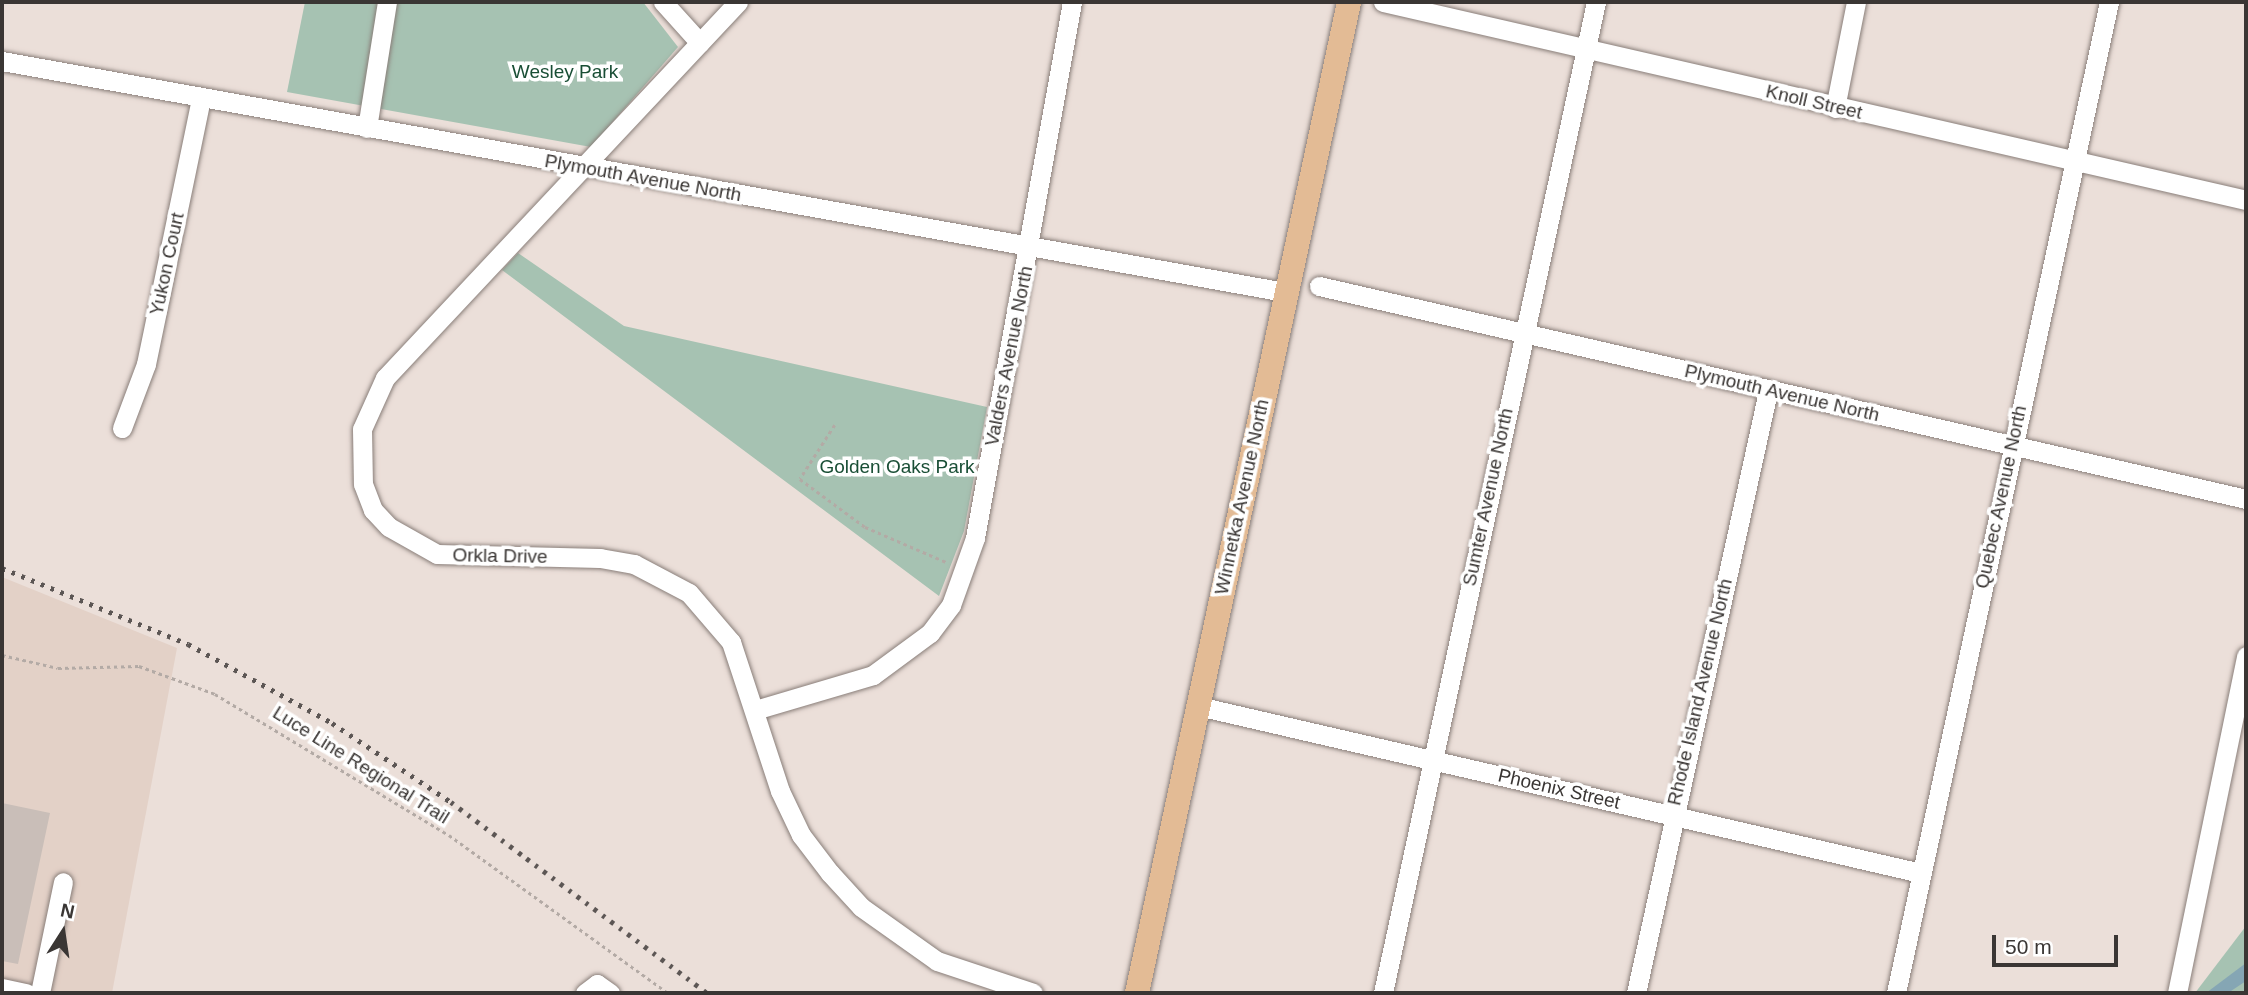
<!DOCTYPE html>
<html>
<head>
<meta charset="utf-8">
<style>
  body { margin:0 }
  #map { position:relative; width:2248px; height:995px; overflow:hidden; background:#ebdfd9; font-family:Helvetica,sans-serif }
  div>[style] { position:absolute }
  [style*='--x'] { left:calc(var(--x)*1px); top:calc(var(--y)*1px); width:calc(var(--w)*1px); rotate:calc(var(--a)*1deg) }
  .built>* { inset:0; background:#e3d1c7 }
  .green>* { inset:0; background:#a6c2b2 }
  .water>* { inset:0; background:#85a6b4 }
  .building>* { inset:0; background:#c9beb8 }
  .path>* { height:2.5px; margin-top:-1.25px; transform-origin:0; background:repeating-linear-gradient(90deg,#b3aaa5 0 3.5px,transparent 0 7px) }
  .roads { filter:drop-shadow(0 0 2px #897e79) drop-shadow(0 0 2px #897e79) }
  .minor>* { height:19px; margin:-9.5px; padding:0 9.5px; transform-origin:9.5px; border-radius:9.5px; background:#fff }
  .major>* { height:24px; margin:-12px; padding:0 12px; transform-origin:12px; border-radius:12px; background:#e3bb95 }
  .rail>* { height:5px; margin-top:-2.5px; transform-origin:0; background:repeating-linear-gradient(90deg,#5c5654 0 3.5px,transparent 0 10.5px) }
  span { translate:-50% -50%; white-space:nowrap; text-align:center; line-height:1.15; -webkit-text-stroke:7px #fff; paint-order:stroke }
  .park-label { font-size:19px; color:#194e35 }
  .street-label { font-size:19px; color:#3a3634 }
  .frame { position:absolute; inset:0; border:4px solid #3a3634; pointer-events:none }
  .north { position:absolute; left:28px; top:897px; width:70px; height:70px; -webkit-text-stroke:5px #fff; paint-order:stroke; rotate:12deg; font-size:19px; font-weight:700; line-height:28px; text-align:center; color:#3a3634 }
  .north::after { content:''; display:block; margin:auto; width:24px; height:32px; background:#3a3634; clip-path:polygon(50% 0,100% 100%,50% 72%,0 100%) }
  .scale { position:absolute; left:1992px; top:935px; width:126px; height:32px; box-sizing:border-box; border:4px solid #3a3634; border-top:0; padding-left:9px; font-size:21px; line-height:24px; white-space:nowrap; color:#3a3634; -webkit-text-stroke:5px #fff; paint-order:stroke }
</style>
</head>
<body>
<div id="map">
  <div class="built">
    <div style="clip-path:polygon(2px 577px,177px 648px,112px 993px,2px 993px)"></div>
  </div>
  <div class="green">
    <div style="clip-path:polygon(305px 2px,643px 2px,678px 47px,591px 147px,287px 92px)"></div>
    <div style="clip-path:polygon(518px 253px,624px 326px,987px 407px,964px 531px,939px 596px,502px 270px)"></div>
    <div style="clip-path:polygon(2246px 926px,2246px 993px,2195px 993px)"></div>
  </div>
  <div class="water">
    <div style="clip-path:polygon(2246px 963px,2246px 981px,2228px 993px,2206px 993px)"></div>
  </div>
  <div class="building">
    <div style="clip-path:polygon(2px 803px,50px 813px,18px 964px,2px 961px)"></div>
  </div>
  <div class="path">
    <div style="--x:835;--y:425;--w:64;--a:122.9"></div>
    <div style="--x:800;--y:479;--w:81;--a:36.4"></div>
    <div style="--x:865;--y:527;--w:90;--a:23.4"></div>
    <div style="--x:2;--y:655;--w:57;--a:13.1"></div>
    <div style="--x:58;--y:668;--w:81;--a:-1.4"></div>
    <div style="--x:139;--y:666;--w:81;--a:20.2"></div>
    <div style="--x:215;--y:694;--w:273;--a:31.1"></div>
    <div style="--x:449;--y:835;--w:270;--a:35.8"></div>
  </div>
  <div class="roads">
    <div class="minor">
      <div style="--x:663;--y:2;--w:55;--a:47.9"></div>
      <div style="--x:738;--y:2;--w:516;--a:133.19"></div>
      <div style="--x:385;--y:378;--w:56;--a:114.3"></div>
      <div style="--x:362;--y:429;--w:55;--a:89"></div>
      <div style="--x:363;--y:484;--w:28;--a:69"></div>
      <div style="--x:373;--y:510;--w:23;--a:47"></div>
      <div style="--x:389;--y:527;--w:55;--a:29.4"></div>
      <div style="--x:437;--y:554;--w:163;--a:1.4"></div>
      <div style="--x:600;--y:558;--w:35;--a:10"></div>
      <div style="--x:634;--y:564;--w:62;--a:27.8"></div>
      <div style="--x:689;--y:593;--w:65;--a:49.4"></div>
      <div style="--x:731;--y:642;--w:157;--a:71.8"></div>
      <div style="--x:780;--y:791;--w:49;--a:64.5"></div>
      <div style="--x:801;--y:835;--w:48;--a:52.7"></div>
      <div style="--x:830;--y:873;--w:46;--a:47.6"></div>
      <div style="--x:861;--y:907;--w:93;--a:35.4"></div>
      <div style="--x:937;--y:961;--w:101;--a:18.4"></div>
      <div style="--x:1383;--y:2;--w:885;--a:12.92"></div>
      <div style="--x:2;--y:61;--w:1304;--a:10.21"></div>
      <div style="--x:1835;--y:108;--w:108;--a:-78.8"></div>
      <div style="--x:367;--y:128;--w:128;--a:-81"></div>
      <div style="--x:1319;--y:286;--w:951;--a:12.94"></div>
      <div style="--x:122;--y:428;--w:68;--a:-69.4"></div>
      <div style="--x:146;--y:364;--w:272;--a:-78.3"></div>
      <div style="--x:1198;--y:706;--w:742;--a:13.01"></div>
      <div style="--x:755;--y:710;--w:123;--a:-16.5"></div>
      <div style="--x:873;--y:675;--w:71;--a:-36.4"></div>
      <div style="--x:930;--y:633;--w:35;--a:-53"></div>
      <div style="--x:951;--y:605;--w:71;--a:-70.3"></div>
      <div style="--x:975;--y:538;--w:545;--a:-79.74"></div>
      <div style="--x:2;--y:988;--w:25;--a:12"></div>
      <div style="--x:40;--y:993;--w:113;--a:-78.3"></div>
      <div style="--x:585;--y:993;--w:15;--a:-37"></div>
      <div style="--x:597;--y:984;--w:16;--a:35"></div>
      <div style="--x:1383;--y:993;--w:1014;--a:-77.87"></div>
      <div style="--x:1636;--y:993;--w:616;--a:-77.63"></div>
      <div style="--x:1896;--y:993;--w:1014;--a:-77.87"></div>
      <div style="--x:2177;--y:993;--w:344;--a:-78.4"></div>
    </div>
    <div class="major">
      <div style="--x:1137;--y:993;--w:1013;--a:-77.92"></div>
    </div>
  </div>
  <div class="rail">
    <div style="--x:2;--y:568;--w:201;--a:22.2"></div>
    <div style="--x:188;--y:644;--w:164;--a:28.7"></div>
    <div style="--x:332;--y:723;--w:143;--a:33.6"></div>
    <div style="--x:451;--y:802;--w:319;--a:36.7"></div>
  </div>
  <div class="park-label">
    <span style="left:565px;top:72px">Wesley Park</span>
    <span style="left:897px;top:467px">Golden Oaks Park</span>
  </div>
  <div class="street-label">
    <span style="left:1814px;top:102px;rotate:13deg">Knoll Street</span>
    <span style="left:643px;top:178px;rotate:10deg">Plymouth Avenue North</span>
    <span style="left:167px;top:264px;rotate:-78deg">Yukon Court</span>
    <span style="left:1009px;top:356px;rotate:-79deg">Valders Avenue North</span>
    <span style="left:1782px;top:393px;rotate:13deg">Plymouth Avenue North</span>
    <span style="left:1242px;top:497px;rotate:-78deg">Winnetka Avenue North</span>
    <span style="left:1488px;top:497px;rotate:-78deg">Sumter Avenue North</span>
    <span style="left:2001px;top:497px;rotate:-78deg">Quebec Avenue North</span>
    <span style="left:500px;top:556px;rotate:1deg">Orkla Drive</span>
    <span style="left:1700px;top:692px;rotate:-77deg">Rhode Island Avenue North</span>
    <span style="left:361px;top:765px;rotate:32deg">Luce Line Regional Trail</span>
    <span style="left:1559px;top:789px;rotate:13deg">Phoenix Street</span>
  </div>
  <div class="frame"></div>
  <div class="north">N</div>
  <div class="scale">50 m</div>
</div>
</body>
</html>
